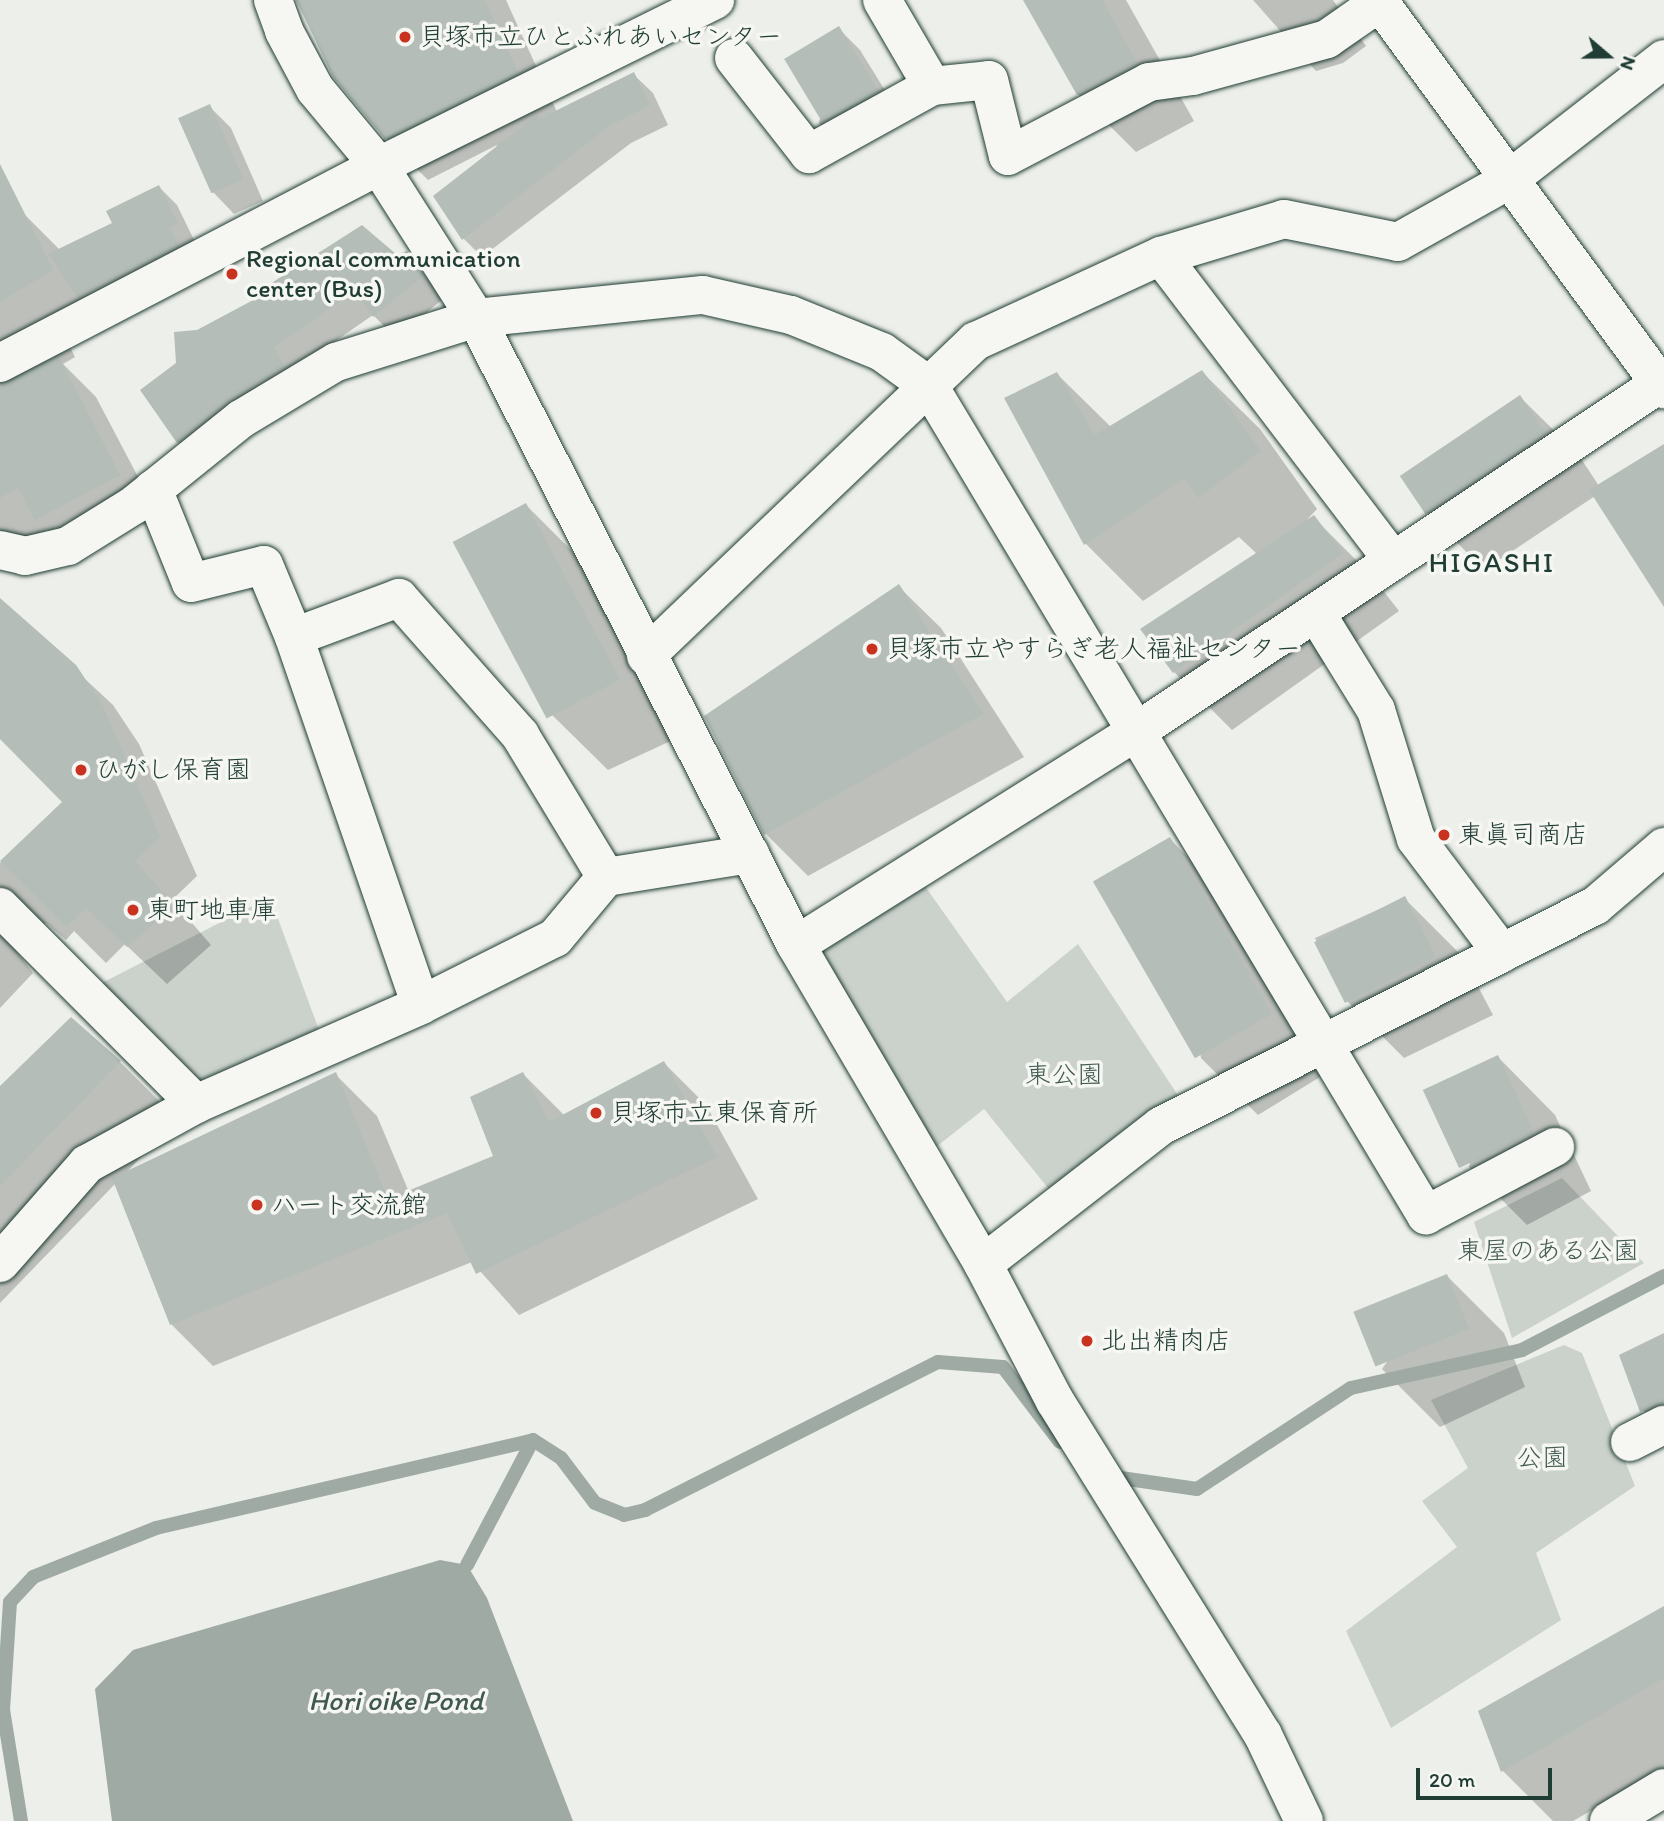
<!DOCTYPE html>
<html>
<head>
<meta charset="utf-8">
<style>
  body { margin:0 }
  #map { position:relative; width:1664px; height:1821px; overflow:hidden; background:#edefea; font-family:Itim,"Klee One",sans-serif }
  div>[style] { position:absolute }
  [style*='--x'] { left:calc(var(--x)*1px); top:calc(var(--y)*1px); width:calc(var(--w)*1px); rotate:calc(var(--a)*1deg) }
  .green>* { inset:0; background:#cbd2cc }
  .water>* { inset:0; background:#9faaa4 }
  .shadow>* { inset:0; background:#0003 }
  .stream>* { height:14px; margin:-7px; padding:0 7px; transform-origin:7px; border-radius:7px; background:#9faaa4 }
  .building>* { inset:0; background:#b4bdb8; transform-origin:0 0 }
  .roads { filter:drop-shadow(0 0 2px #1f3d34) drop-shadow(0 0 2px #1f3d34) }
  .minor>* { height:38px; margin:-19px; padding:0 19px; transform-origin:19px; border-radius:19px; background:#f6f6f2 }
  .dots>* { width:19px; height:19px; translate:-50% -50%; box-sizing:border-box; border:4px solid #f6f6f2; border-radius:50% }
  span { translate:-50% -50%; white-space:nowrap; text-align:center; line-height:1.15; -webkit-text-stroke:7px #f6f6f2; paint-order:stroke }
  .poi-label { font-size:26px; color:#1f3d34 }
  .left { translate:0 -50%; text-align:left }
  .park-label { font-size:26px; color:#415b52 }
  .neighbourhood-label { font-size:28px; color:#1f3d34; letter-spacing:2px }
  .water-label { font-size:28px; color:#3f5850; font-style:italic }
  .north { position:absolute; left:1573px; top:21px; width:70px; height:70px; -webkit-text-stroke:5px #f6f6f2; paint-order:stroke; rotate:110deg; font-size:19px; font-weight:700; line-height:28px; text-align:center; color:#1f3d34 }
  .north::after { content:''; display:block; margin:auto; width:24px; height:32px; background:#1f3d34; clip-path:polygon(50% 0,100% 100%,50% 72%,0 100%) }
  .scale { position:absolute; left:1416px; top:1768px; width:136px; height:32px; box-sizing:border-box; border:4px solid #1f3d34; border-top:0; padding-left:9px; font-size:21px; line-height:24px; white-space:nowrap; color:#1f3d34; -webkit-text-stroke:5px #f6f6f2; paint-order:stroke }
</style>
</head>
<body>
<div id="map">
  <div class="green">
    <div style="clip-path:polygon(910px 865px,1007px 1002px,1078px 944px,1189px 1112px,1061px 1204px,984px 1109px,921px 1159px,796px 945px)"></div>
    <div style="clip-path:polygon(270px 897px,323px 1041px,197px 1103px,92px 988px)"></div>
    <div style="clip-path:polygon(1562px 1178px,1644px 1263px,1512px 1338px,1474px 1222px)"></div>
    <div style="clip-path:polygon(1564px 1345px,1582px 1353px,1635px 1486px,1536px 1553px,1561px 1620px,1391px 1728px,1346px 1631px,1457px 1547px,1422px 1501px,1468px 1468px,1431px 1400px)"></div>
  </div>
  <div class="water">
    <div style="clip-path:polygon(440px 1560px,467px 1565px,487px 1598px,573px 1821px,112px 1821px,95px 1689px,133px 1650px)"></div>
  </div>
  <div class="shadow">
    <div style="clip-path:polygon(298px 0,506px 0,557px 112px,633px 74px,653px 93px,668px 125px,631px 143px,482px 257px,463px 238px,497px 145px,428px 180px,386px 138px)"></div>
    <div style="clip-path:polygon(1025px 0,1126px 0,1194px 121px,1136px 152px,1078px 94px)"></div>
    <div style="clip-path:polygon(1253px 0,1333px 0,1366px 46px,1343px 63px,1316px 71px)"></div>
    <div style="clip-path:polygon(839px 29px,860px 50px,899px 113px,840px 145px,819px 123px)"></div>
    <div style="clip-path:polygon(209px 106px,231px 128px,263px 201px,234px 214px,213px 192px)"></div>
    <div style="clip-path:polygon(159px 187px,177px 205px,195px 242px,60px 327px,75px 357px,63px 364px,96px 397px,157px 513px,74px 557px,47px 530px,0 557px,0 226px,24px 214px,60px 250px,114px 224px)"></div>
    <div style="clip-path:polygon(407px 253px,444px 298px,396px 338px,373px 315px,295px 369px,200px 463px,178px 442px,178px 364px,197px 332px)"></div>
    <div style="clip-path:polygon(1202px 372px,1260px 429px,1317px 509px,1302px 525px,1313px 517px,1371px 575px,1399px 611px,1232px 730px,1174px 672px,1143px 629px,1257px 554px,1239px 537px,1143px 601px,1086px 544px,1007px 398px,1057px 374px,1111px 427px)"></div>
    <div style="clip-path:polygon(1520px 397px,1578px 454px,1599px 486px,1664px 446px,1664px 594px,1595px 496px,1484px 570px,1427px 512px,1403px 476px)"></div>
    <div style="clip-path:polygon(526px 505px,583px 562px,677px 738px,608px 770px,550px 713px)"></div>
    <div style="clip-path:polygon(899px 587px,941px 628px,1024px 757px,808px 876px,766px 834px)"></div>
    <div style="clip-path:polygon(0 600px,113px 705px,139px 744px,197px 876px,172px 900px,211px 945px,167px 984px,125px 944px,106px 963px,74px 931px,66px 940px,46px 923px,23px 929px,16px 951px,33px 973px,0 1008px,0 863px,65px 802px,0 737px)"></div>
    <div style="clip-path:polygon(1170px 839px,1227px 897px,1328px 1072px,1258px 1115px,1201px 1058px)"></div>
    <div style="clip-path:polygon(1404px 898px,1462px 956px,1493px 1015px,1404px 1058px,1346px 1000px,1315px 938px)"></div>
    <div style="clip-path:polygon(1498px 1057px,1555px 1115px,1591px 1191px,1527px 1225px,1469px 1167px)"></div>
    <div style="clip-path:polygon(120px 1062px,177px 1119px,126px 1173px,335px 1074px,377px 1116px,409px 1192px,495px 1157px,523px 1074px,565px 1116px,664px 1063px,706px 1105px,758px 1199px,519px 1315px,472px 1262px,213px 1366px,171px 1324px,116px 1183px,0 1303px,0 1088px)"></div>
    <div style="clip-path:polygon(1447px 1276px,1504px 1333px,1525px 1387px,1440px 1427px,1382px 1369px)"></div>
    <div style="clip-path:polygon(1664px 1335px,1664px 1431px,1641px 1408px)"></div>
    <div style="clip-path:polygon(1664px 1608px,1664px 1769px,1573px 1821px,1553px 1821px,1503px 1771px,1481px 1712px)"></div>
  </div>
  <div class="stream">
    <div style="--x:1107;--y:1476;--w:91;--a:8.2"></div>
    <div style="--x:1197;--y:1489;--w:184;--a:-33.3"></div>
    <div style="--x:1351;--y:1388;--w:175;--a:-12.5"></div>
    <div style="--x:1522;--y:1350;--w:160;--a:-27.5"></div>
    <div style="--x:467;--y:1565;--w:141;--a:-62.2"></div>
    <div style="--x:533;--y:1440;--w:33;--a:33"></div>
    <div style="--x:561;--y:1458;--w:56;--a:52.9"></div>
    <div style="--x:595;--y:1503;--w:31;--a:22"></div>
    <div style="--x:624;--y:1515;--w:22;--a:-13"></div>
    <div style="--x:645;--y:1510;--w:328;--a:-26.8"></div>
    <div style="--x:938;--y:1362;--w:65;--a:4.4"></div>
    <div style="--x:1003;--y:1367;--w:94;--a:52.8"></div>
    <div style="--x:21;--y:1821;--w:112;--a:-99.2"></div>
    <div style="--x:3;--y:1710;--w:108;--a:-86.3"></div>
    <div style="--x:10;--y:1602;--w:34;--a:-47"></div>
    <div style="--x:33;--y:1577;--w:132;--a:-21.7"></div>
    <div style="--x:156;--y:1528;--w:387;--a:-13.1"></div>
  </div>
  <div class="building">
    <div style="clip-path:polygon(296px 0,485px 0,518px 73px,385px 139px,333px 77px)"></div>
    <div style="clip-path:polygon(1023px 0,1102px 0,1137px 63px,1077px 95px)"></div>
    <div style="left:839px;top:26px;width:76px;height:64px;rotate:59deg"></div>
    <div style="clip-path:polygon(634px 72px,650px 105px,612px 124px,462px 240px,433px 196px,537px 115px,539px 119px)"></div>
    <div style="left:210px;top:104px;width:82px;height:35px;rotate:66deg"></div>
    <div style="clip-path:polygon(0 164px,53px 270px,0 302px)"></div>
    <div style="clip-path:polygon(159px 185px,178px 223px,170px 227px,179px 246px,78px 298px,48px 254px,112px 223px,106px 211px)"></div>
    <div style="clip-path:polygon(362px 225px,396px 254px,407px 251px,423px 276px,373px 317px,355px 291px,274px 347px,285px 367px,227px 402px,177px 443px,140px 390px,176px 363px,174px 332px,197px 330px,259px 297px,256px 293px)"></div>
    <div style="clip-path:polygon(59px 357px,120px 475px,35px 520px,18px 488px,0 498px,0 385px)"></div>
    <div style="clip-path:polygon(1202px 370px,1261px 451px,1198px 498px,1184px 478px,1084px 545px,1004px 398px,1057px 372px,1095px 435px)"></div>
    <div style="left:1520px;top:395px;width:46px;height:145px;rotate:56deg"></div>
    <div style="clip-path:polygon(1664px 444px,1664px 607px,1589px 490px)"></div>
    <div style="left:526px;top:503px;width:200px;height:83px;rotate:62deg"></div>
    <div style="clip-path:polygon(1314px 515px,1343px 553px,1173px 673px,1140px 629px)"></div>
    <div style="clip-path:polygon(899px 584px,983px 714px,764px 835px,704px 716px)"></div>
    <div style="clip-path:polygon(0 598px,76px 665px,102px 704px,160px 837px,135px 861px,175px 906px,127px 947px,86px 908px,67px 927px,0 861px,62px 802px,0 739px)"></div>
    <div style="left:1170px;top:837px;width:204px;height:89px;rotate:60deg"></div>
    <div style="left:1405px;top:896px;width:68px;height:102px;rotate:63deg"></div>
    <div style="clip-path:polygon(71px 1017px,121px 1061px,0 1186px,0 1086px)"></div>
    <div style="left:1498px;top:1055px;width:86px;height:83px;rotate:65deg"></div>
    <div style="clip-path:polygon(664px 1061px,717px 1157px,476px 1274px,447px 1213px,170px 1325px,112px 1178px,336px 1072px,388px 1199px,493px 1156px,470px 1097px,523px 1072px,549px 1122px)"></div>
    <div style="left:1447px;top:1274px;width:59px;height:101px;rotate:68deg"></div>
    <div style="clip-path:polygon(1664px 1333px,1664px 1403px,1640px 1412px,1619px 1355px)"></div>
    <div style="clip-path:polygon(1664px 1606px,1664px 1678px,1501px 1772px,1478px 1711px)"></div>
  </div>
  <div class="roads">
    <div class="minor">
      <div style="--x:273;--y:0;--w:33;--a:70"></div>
      <div style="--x:284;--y:31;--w:66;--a:61.9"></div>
      <div style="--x:315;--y:89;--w:100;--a:50.3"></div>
      <div style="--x:379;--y:166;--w:180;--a:57.5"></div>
      <div style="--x:476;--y:318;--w:704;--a:62.96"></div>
      <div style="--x:796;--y:945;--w:370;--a:59.6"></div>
      <div style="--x:983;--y:1264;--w:155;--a:62.3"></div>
      <div style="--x:1055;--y:1401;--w:393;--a:58.1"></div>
      <div style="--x:1263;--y:1735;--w:95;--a:64.5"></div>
      <div style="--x:882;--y:0;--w:99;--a:59.8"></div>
      <div style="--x:1378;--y:0;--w:483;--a:53.7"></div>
      <div style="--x:734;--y:58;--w:122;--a:52"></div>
      <div style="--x:809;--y:154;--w:141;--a:-28.9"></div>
      <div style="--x:932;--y:86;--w:57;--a:-6"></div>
      <div style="--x:989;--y:80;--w:78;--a:76"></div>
      <div style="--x:1008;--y:156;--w:159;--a:-27.7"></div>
      <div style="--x:1149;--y:82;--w:44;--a:-7.8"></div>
      <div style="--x:1193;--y:76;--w:139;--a:-15.4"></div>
      <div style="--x:1327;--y:39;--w:65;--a:-34.9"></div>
      <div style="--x:1161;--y:256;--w:383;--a:52.7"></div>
      <div style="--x:0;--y:363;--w:427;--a:-27.5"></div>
      <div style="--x:379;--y:166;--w:375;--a:-26.3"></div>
      <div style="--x:153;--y:489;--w:101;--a:68"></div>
      <div style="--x:191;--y:583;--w:75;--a:-13.9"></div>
      <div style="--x:264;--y:565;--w:78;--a:67.4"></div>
      <div style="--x:294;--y:637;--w:389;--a:71"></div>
      <div style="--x:0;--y:550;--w:26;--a:13"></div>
      <div style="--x:25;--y:556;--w:44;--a:-13.1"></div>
      <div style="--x:68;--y:546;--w:78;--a:-31.8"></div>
      <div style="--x:134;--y:505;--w:137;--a:-38.8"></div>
      <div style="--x:241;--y:419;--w:111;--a:-31"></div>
      <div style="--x:336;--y:362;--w:147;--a:-17.4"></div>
      <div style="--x:476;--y:318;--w:228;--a:-5.8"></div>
      <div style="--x:703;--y:295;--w:90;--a:12.8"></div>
      <div style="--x:791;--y:315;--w:98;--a:22.1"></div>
      <div style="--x:882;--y:352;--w:58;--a:35.9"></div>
      <div style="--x:929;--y:386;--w:967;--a:59.06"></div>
      <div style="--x:1426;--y:1215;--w:146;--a:-27.8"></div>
      <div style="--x:1316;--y:613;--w:114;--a:58.3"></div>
      <div style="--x:1376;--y:710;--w:135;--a:72.8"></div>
      <div style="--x:1416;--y:839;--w:143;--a:53"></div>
      <div style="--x:294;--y:637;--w:112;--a:-20.4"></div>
      <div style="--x:399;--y:598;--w:183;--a:48.5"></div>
      <div style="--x:520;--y:735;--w:166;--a:58.8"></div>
      <div style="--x:646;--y:656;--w:456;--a:-43.7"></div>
      <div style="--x:976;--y:341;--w:204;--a:-24.7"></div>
      <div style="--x:1161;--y:256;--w:128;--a:-16.7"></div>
      <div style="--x:1284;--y:219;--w:116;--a:11.4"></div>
      <div style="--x:1398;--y:242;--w:125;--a:-29.2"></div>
      <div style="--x:1507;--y:181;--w:199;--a:-37.8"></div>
      <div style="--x:0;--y:907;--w:278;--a:45.1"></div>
      <div style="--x:796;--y:945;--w:399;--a:-32.1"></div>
      <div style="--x:1134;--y:733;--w:636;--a:-33.59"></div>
      <div style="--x:0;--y:1263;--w:132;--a:-48.7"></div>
      <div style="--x:87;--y:1164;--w:124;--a:-28.8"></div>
      <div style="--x:196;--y:1104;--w:246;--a:-23.7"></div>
      <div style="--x:421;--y:1005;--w:150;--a:-26.6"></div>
      <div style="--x:555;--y:938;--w:80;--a:-50.1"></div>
      <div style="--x:606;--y:877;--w:146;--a:-9.1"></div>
      <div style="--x:983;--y:1264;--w:225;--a:-37.8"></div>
      <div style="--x:1161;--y:1126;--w:487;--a:-26.9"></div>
      <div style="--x:1595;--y:906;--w:91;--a:-40.5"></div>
      <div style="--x:1630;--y:1442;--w:38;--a:-27"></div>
      <div style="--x:1609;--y:1821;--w:64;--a:-31"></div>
    </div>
  </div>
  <div class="dots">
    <div style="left:405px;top:37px;background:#c8321e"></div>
    <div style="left:232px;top:274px;background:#c8321e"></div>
    <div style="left:872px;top:649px;background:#c8321e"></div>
    <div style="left:81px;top:770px;background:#c8321e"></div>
    <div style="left:1444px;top:835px;background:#c8321e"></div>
    <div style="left:133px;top:910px;background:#c8321e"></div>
    <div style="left:596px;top:1113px;background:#c8321e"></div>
    <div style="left:257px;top:1205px;background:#c8321e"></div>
    <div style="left:1087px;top:1341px;background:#c8321e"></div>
  </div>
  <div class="poi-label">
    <span class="left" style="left:419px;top:37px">貝塚市立ひとふれあいセンター</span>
    <span class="left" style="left:246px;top:274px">Regional communication<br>center (Bus)</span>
    <span class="left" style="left:886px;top:649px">貝塚市立やすらぎ老人福祉センター</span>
    <span class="left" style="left:95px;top:770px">ひがし保育園</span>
    <span class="left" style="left:1458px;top:835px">東眞司商店</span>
    <span class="left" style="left:147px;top:910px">東町地車庫</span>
    <span class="left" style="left:610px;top:1113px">貝塚市立東保育所</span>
    <span class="left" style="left:271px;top:1205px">ハート交流館</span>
    <span class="left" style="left:1101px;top:1341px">北出精肉店</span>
  </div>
  <div class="park-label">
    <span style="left:1064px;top:1075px">東公園</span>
    <span style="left:1548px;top:1251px">東屋のある公園</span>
    <span style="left:1542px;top:1458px">公園</span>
  </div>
  <div class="neighbourhood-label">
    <span style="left:1492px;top:562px">HIGASHI</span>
  </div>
  <div class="water-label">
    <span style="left:396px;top:1700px">Hori oike Pond</span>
  </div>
  <div class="north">N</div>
  <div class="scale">20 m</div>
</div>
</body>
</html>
